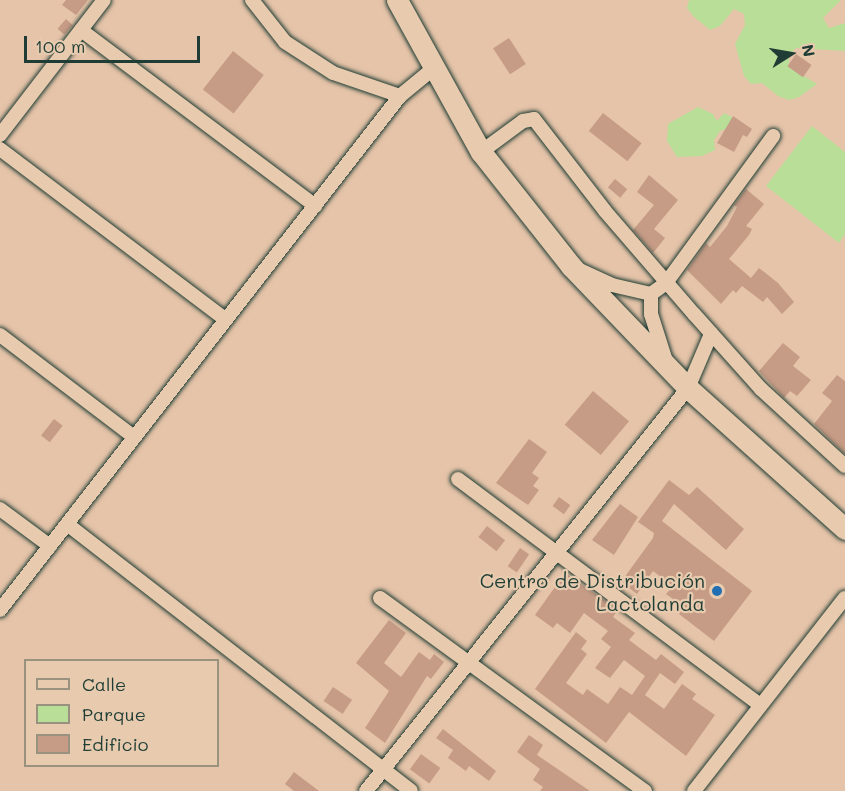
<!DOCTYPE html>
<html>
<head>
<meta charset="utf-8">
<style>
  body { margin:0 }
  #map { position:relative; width:845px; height:791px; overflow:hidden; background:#e6c4a9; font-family:Mali,sans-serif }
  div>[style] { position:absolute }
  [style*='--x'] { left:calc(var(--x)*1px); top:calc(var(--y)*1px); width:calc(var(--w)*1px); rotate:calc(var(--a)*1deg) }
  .green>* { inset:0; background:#b9de98 }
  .building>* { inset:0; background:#c69c86; transform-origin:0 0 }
  .roads { filter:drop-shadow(0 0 2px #1f3d34) drop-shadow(0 0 2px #1f3d34) }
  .minor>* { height:14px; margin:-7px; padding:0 7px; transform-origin:7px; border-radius:7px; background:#e8cbaf }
  .highway>* { height:21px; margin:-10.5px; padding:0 10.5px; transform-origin:10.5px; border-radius:10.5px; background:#e8cbaf }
  .dots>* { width:16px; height:16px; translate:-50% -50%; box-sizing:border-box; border:3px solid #e8cbaf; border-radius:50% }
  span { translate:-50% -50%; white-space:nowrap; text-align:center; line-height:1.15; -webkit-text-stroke:4.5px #e8cbaf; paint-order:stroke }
  .poi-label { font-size:20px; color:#1f3d34 }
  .right { translate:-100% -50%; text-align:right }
  .legend { position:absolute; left:24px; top:659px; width:195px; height:108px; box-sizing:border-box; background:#e8cbaf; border:2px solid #98927e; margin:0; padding:8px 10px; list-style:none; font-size:18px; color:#1f3d34 }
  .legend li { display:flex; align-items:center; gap:12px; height:30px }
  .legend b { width:30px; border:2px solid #98927e }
  .north { position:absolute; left:761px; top:24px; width:60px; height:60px; -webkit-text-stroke:4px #e8cbaf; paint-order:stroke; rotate:79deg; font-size:16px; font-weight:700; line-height:24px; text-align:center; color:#1f3d34 }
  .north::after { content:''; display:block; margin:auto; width:21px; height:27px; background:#1f3d34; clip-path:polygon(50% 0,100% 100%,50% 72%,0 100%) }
  .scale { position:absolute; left:24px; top:36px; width:176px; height:27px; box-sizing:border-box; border:3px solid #1f3d34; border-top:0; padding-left:8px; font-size:18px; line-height:21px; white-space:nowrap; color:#1f3d34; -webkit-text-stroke:4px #e8cbaf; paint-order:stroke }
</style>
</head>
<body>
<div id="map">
  <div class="green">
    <div style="clip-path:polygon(689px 0,841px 0,823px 18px,829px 28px,845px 23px,845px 51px,796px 48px,789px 56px,789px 67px,817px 84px,799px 97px,789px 100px,778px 96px,762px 83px,751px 84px,744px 76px,735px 44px,745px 25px,744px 14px,734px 9px,720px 26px,710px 30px,693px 16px,687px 8px)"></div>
    <div style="clip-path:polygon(698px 107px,713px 114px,717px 121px,724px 113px,734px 118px,730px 128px,720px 131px,714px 140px,715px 150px,702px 156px,677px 157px,667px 141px,668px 124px)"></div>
    <div style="clip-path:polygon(812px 126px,845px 152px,845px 234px,839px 243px,766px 186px)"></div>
  </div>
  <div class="building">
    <div style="clip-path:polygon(66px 0,88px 0,76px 15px,62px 5px)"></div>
    <div style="left:66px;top:19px;width:9px;height:13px;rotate:41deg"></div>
    <div style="left:509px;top:38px;width:31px;height:19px;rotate:57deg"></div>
    <div style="left:233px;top:51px;width:39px;height:49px;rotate:38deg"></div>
    <div style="left:796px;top:54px;width:19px;height:15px;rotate:35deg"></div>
    <div style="left:603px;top:113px;width:49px;height:23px;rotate:38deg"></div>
    <div style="clip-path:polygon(733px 116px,752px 129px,747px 137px,743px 135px,734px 152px,717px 143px)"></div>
    <div style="clip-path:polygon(649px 175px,678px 200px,654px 229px,665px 238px,653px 253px,633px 230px,654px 205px,637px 192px)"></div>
    <div style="left:615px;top:179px;width:16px;height:11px;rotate:40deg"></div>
    <div style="clip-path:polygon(746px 189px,764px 204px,746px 226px,752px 229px,749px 235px,729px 259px,751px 278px,759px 268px,778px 283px,794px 302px,782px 314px,767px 297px,763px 302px,742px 286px,736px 293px,733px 290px,721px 304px,687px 270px,706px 243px,710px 247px,727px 226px,737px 207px,734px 205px)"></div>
    <div style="clip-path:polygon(783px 343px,800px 357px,793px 366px,811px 380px,797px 396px,790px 391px,784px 398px,759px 371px)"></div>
    <div style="clip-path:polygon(837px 375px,845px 381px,845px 454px,814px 424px,832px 401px,822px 393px)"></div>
    <div style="left:593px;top:391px;width:47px;height:44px;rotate:40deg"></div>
    <div style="left:54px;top:419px;width:11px;height:21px;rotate:38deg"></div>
    <div style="clip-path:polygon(529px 439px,547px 452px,532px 473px,539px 478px,533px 486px,539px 490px,528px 505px,496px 483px)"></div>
    <div style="clip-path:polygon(669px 480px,689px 495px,697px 487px,744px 529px,726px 550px,674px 504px,662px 521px,752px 591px,714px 641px,679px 614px,684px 607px,666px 594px,673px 586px,653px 571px,637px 594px,621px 582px,653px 538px,654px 533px,638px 522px)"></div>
    <div style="left:559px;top:497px;width:14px;height:11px;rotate:36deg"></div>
    <div style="clip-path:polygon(620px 504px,638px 517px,614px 555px,592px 540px)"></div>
    <div style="left:487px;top:526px;width:23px;height:14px;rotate:38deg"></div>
    <div style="left:520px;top:548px;width:11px;height:22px;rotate:34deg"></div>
    <div style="clip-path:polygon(565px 573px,618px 610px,613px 617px,635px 633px,629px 640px,656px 660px,661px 654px,684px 672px,675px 684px,660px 673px,645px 695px,664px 709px,682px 684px,696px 694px,692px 699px,715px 715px,686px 756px,629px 712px,606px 743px,535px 689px,576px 632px,587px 641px,581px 649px,587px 654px,566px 683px,583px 695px,587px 689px,608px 704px,620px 687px,632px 695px,645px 676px,624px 660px,610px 678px,595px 668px,611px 647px,601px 639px,608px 631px,584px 613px,570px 633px,557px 623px,553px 628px,535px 615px)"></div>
    <div style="clip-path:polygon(389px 620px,406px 633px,384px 663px,401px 677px,419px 652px,430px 660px,434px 654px,444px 662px,431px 679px,427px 676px,385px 743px,365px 728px,389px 691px,356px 663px)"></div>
    <div style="left:333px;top:687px;width:23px;height:17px;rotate:34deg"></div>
    <div style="clip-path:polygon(443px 729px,496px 771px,489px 781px,469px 766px,466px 771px,448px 758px,453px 750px,436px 738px)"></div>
    <div style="clip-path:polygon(529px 735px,543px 745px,537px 755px,590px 791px,540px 791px,543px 787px,533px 780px,540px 769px,517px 752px)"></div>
    <div style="left:421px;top:754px;width:24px;height:19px;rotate:36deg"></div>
    <div style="clip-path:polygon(294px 772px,319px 791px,294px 791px,285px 784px)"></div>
  </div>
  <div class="roads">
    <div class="minor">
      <div style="--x:252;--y:0;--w:53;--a:51.8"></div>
      <div style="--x:285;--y:42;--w:57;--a:32.9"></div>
      <div style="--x:333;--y:73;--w:71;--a:18.9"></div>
      <div style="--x:81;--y:30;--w:293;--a:36.9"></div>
      <div style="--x:0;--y:135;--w:170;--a:-52.4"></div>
      <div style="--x:0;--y:149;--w:283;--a:37.1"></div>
      <div style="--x:481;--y:152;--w:52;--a:-36.4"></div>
      <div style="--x:523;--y:121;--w:11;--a:-10"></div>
      <div style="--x:534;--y:119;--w:116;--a:52.3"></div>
      <div style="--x:605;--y:211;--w:136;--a:49.2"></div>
      <div style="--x:694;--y:314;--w:101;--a:48.2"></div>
      <div style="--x:761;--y:389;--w:114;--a:42.5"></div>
      <div style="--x:582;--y:271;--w:33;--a:25"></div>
      <div style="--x:612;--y:285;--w:40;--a:13"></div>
      <div style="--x:651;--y:294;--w:19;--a:-36"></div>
      <div style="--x:666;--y:283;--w:182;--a:-53.9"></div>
      <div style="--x:651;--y:294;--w:20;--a:90"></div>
      <div style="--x:651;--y:314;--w:46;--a:72.3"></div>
      <div style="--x:0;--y:335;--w:168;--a:37.3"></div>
      <div style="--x:458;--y:479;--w:376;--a:36.8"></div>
      <div style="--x:0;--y:509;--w:62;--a:36.5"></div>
      <div style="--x:67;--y:524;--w:435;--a:37.8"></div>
      <div style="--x:380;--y:598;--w:328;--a:36.1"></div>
      <div style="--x:0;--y:610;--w:651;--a:-52.11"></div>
      <div style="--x:400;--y:96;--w:44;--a:-39.5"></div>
      <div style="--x:366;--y:791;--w:516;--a:-51.37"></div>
      <div style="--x:688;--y:388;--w:59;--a:-66.9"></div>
      <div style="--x:694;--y:791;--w:245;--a:-52"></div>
    </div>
    <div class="highway">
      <div style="--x:397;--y:0;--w:174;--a:61.1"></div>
      <div style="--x:481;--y:152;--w:145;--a:51.7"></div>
      <div style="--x:571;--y:266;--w:169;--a:46.2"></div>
      <div style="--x:688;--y:388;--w:211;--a:41.9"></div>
    </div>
  </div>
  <div class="dots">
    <div style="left:717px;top:591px;background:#1f6fb2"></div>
  </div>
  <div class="poi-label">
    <span class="right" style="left:705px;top:592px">Centro de Distribución<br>Lactolanda</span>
  </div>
  <ul class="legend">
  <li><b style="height:8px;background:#e8cbaf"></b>Calle</li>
  <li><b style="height:16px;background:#b9de98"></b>Parque</li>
  <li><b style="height:16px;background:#c69c86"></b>Edificio</li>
  </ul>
  <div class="north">N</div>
  <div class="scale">100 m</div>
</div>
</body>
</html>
